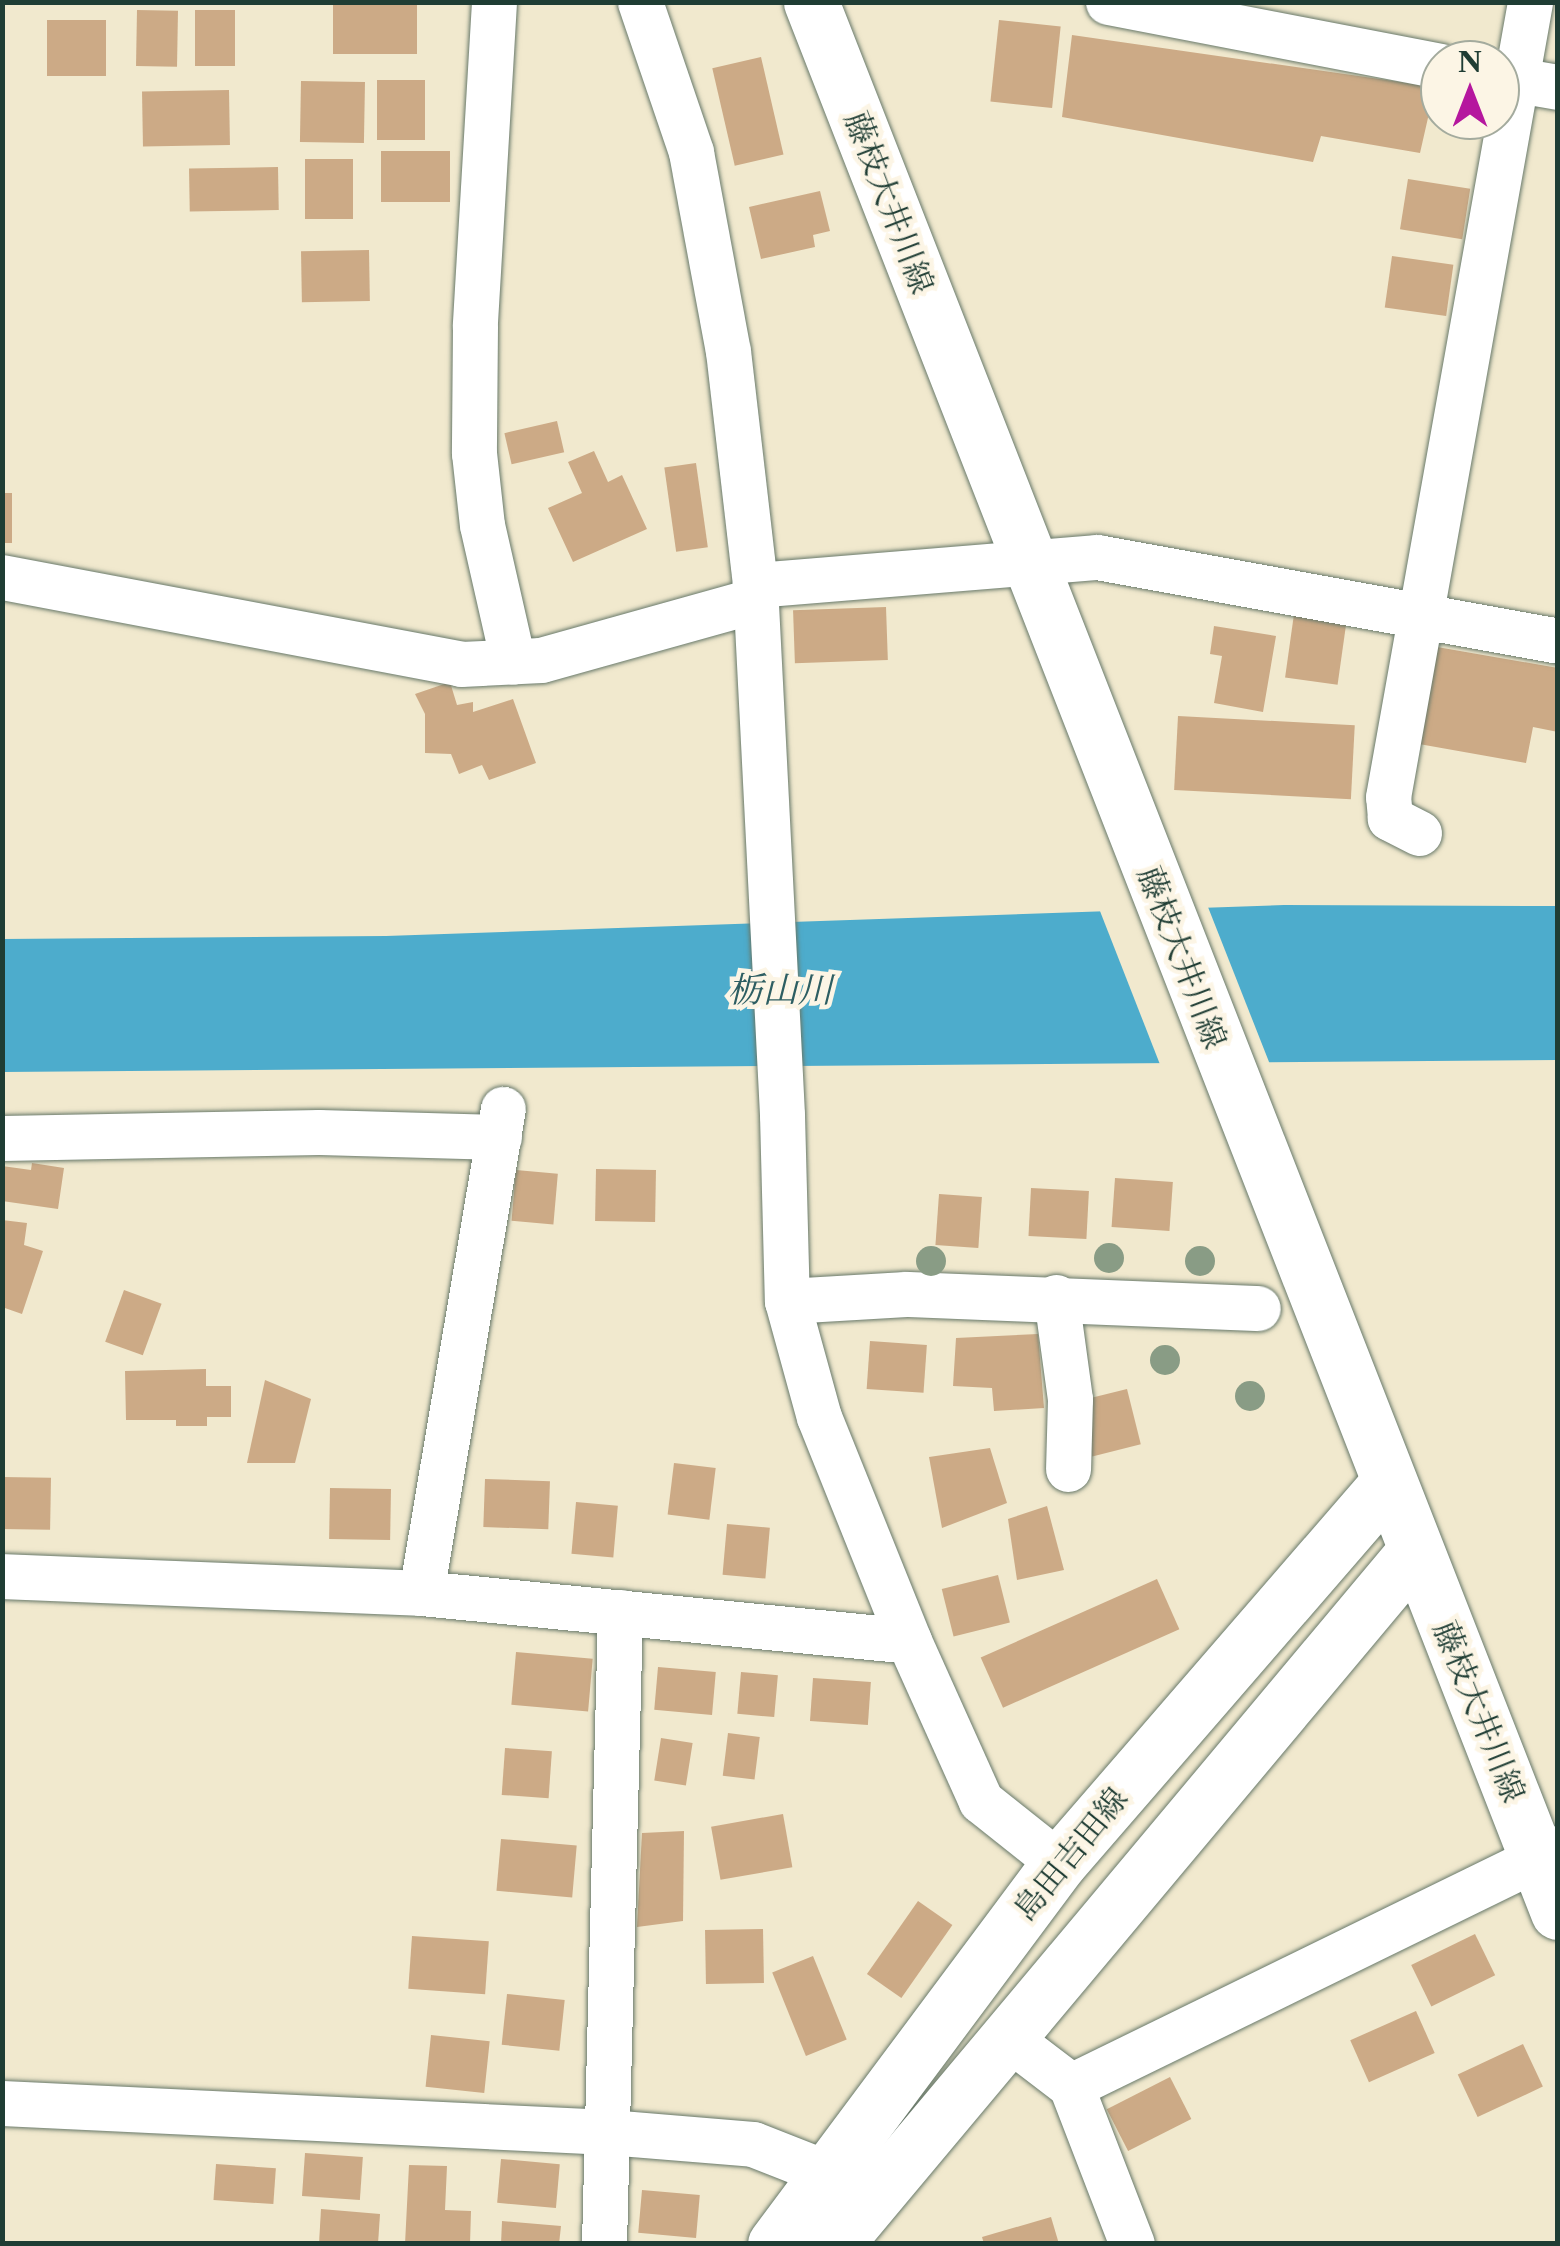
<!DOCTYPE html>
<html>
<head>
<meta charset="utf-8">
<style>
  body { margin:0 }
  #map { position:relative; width:1560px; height:2246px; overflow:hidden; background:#f1e9ce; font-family:"Libre Caslon Text","Noto Serif JP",serif }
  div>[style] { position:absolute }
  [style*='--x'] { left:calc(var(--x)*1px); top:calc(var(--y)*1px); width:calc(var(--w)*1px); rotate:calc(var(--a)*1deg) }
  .water>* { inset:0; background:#4daccc }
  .pier>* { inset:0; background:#f1e9ce }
  .building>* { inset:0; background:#ccaa86; transform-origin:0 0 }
  .roads { filter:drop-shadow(0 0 2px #68796a) drop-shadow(0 0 2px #68796a) }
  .minor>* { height:45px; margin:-22.5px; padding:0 22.5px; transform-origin:22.5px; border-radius:22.5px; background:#fff }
  .primary>* { height:55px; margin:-27.5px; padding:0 27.5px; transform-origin:27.5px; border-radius:27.5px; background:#fff }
  .trees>* { width:30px; height:30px; margin:-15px; border-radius:50%; background:#899c85 }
  span { translate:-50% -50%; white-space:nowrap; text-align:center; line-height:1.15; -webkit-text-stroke:9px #fcf5e5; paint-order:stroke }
  .street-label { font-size:32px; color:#1f3d34 }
  .water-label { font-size:35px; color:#2d5e62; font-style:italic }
  .frame { position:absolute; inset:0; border:5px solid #1f3d34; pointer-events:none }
  .north { position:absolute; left:1420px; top:40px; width:100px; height:100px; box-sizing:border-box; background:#fcf5e5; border:2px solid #a4ab9e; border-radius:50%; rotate:0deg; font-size:28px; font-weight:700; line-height:40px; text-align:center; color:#1f3d34 }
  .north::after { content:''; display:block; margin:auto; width:35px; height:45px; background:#b5179e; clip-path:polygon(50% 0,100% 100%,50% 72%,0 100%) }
</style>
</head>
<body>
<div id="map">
  <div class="water">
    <div style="clip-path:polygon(1284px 905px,1557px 906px,1557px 1060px,3px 1072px,2px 939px,386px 936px)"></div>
  </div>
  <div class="pier">
    <div style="clip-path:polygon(1206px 902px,1271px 1067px,1161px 1067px,1098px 906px)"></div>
  </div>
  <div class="building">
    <div style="left:333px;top:2px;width:84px;height:52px"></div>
    <div style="left:137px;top:10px;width:41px;height:56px;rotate:1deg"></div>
    <div style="left:195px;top:10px;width:40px;height:56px"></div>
    <div style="left:47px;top:20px;width:59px;height:56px"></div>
    <div style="left:999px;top:20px;width:62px;height:82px;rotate:6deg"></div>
    <div style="clip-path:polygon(1072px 35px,1435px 87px,1420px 153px,1321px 136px,1313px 162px,1062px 117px)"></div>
    <div style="left:761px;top:57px;width:100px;height:50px;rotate:77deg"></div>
    <div style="left:377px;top:80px;width:48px;height:60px"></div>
    <div style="left:301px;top:81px;width:64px;height:61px;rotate:1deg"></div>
    <div style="left:229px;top:90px;width:55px;height:87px;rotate:89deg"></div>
    <div style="left:381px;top:151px;width:69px;height:51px"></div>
    <div style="left:305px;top:159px;width:48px;height:60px"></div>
    <div style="left:278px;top:167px;width:43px;height:89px;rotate:89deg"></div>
    <div style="left:1408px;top:179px;width:63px;height:51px;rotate:9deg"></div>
    <div style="clip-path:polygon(820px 191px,830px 231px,813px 235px,815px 247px,761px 259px,749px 207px)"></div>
    <div style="left:369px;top:250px;width:51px;height:68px;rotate:89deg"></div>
    <div style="left:1392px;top:256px;width:62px;height:52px;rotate:8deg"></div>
    <div style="left:557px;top:421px;width:32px;height:54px;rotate:77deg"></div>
    <div style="clip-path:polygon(594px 451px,608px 482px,622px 475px,647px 529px,573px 562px,548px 508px,582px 493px,568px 462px)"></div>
    <div style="left:696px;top:463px;width:85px;height:32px;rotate:82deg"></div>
    <div style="left:2px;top:493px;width:10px;height:50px"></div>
    <div style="left:886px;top:607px;width:53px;height:93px;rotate:88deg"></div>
    <div style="left:1294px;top:614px;width:53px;height:64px;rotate:8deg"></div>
    <div style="clip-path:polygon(1214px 626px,1276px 636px,1263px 712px,1214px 703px,1222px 656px,1210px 654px)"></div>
    <div style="clip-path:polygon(1437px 647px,1558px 668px,1558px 732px,1533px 727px,1526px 763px,1419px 744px)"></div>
    <div style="clip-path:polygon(450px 682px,457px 705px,473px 702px,473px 712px,513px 699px,536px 763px,489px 780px,482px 765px,459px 774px,451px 754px,425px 753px,425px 714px,415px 694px)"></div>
    <div style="left:1178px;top:716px;width:177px;height:74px;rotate:3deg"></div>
    <div style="clip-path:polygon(32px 1163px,64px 1168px,58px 1209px,2px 1201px,2px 1166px,31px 1170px)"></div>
    <div style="left:596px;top:1169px;width:60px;height:52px;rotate:1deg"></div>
    <div style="left:516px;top:1170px;width:42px;height:51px;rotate:5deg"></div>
    <div style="left:1115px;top:1178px;width:58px;height:49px;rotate:4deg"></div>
    <div style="left:1031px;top:1188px;width:58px;height:48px;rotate:3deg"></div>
    <div style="left:939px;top:1194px;width:43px;height:51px;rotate:4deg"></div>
    <div style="clip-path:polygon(2px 1220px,27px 1223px,24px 1245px,43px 1251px,22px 1314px,2px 1307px)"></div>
    <div style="left:124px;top:1290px;width:40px;height:55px;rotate:20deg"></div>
    <div style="clip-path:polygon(1038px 1334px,1044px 1408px,994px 1411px,992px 1388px,953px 1386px,956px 1338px)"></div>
    <div style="left:870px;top:1341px;width:57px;height:48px;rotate:4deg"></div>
    <div style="clip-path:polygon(206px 1369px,206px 1386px,231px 1386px,231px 1417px,207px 1417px,207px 1426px,176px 1426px,176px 1420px,126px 1420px,125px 1371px)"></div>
    <div style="clip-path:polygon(265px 1380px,311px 1399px,295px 1463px,247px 1463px)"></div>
    <div style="left:1127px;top:1389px;width:57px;height:50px;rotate:76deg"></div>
    <div style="clip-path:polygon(990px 1448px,1007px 1503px,942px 1528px,929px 1457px)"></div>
    <div style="left:674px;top:1463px;width:42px;height:52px;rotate:7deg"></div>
    <div style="left:2px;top:1477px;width:49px;height:52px;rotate:1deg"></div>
    <div style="left:485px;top:1479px;width:65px;height:48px;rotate:2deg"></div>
    <div style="left:330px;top:1488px;width:61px;height:51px;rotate:1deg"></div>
    <div style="left:576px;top:1502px;width:42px;height:52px;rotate:5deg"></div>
    <div style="clip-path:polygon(1047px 1506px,1064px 1570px,1017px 1580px,1008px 1519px)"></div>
    <div style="left:727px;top:1524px;width:43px;height:51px;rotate:5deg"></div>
    <div style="left:998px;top:1575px;width:49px;height:58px;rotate:76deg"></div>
    <div style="left:1157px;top:1579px;width:55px;height:193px;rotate:66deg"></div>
    <div style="left:516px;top:1652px;width:77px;height:53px;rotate:5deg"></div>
    <div style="left:658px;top:1667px;width:58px;height:43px;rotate:5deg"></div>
    <div style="left:741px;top:1672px;width:37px;height:42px;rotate:5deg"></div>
    <div style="left:813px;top:1678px;width:58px;height:43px;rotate:4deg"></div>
    <div style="left:728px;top:1733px;width:32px;height:43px;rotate:7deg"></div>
    <div style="left:661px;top:1738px;width:32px;height:43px;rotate:9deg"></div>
    <div style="left:505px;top:1748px;width:47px;height:47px;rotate:4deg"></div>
    <div style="left:783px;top:1814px;width:54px;height:73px;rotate:80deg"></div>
    <div style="clip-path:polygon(684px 1831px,683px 1921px,637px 1927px,642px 1833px)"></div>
    <div style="left:501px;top:1839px;width:76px;height:52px;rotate:5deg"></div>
    <div style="left:918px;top:1901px;width:42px;height:89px;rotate:35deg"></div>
    <div style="left:763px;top:1929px;width:54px;height:58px;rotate:89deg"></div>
    <div style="left:1475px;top:1934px;width:46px;height:71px;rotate:64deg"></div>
    <div style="left:412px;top:1936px;width:77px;height:53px;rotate:4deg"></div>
    <div style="left:813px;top:1956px;width:90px;height:44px;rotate:68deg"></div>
    <div style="left:507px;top:1994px;width:58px;height:51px;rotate:6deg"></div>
    <div style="left:1416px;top:2011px;width:46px;height:72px;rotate:66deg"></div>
    <div style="left:431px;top:2035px;width:59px;height:52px;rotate:6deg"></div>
    <div style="left:1523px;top:2044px;width:47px;height:72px;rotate:65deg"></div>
    <div style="left:1170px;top:2077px;width:47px;height:71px;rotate:63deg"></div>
    <div style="left:305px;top:2153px;width:58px;height:43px;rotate:4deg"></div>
    <div style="left:501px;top:2159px;width:59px;height:44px;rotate:5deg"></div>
    <div style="left:216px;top:2164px;width:60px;height:36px;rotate:4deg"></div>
    <div style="clip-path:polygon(409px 2165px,447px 2166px,445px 2210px,471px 2211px,470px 2244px,405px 2244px)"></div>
    <div style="left:642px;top:2190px;width:58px;height:43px;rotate:5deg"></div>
    <div style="clip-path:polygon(321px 2209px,380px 2214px,378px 2244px,319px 2244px)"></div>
    <div style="clip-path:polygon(1051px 2217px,1059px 2244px,984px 2244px,982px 2237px)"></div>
    <div style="clip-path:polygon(502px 2221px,561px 2226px,559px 2244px,501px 2244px)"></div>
  </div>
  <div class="roads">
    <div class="minor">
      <div style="--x:494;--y:2;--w:325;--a:93.4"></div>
      <div style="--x:475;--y:326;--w:127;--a:90.5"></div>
      <div style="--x:474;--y:453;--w:72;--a:83.7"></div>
      <div style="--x:482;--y:525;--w:140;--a:77.2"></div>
      <div style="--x:640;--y:2;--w:158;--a:71.2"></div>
      <div style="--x:691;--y:152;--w:202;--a:79.5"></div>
      <div style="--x:728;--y:351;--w:236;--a:83.4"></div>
      <div style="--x:755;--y:585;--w:531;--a:87.08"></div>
      <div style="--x:782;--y:1115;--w:186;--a:88.5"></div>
      <div style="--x:787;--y:1301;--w:120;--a:74.6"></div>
      <div style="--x:819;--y:1417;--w:241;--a:68.1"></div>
      <div style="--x:909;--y:1641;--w:175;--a:65.8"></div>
      <div style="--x:981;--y:1801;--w:100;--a:38.5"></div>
      <div style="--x:1108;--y:2;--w:338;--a:10.9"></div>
      <div style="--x:1500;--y:77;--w:59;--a:9.8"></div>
      <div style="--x:2;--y:577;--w:467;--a:10.7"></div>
      <div style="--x:461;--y:664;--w:80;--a:-2.9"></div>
      <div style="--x:541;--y:660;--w:223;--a:-15.6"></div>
      <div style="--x:755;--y:585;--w:343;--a:-4.7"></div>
      <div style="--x:1097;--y:557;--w:469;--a:10.3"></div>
      <div style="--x:1419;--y:833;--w:33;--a:-153"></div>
      <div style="--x:1390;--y:818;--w:21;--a:-95"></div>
      <div style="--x:1388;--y:797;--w:808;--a:-79.87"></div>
      <div style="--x:2;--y:1138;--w:317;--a:-1.1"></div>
      <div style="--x:319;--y:1132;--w:180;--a:1.6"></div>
      <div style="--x:1056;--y:1297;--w:103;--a:82.2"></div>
      <div style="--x:1070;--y:1399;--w:70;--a:91.6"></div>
      <div style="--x:787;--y:1301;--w:119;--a:-3.4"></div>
      <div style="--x:906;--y:1294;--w:352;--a:2.3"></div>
      <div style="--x:2;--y:1576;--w:419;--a:2.3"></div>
      <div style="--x:421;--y:1593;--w:490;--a:5.6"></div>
      <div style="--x:421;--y:1593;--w:491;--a:-80.4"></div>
      <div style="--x:1007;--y:2037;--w:81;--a:37.4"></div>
      <div style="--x:1071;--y:2086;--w:169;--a:68.9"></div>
      <div style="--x:1071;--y:2086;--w:542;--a:-26.05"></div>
      <div style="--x:2;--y:2103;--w:607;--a:2.74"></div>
      <div style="--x:608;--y:2132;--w:145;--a:4.7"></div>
      <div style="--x:753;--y:2144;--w:82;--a:21.5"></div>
      <div style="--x:604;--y:2244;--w:632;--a:-88.55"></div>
    </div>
    <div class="primary">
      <div style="--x:811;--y:2;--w:2051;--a:68.64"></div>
      <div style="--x:775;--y:2244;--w:475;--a:-53.3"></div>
      <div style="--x:1059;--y:1863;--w:503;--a:-49.11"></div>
      <div style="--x:835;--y:2244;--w:904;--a:-50.07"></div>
    </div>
  </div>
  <div class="trees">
    <div style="left:1109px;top:1258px"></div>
    <div style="left:931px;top:1261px"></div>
    <div style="left:1200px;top:1261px"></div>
    <div style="left:1165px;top:1360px"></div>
    <div style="left:1250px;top:1396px"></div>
  </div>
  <div class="street-label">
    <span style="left:889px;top:203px;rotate:69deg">藤枝大井川線</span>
    <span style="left:1182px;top:958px;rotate:69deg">藤枝大井川線</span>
    <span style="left:1479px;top:1712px;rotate:68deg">藤枝大井川線</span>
    <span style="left:1071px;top:1854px;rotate:-51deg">島田吉田線</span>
  </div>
  <div class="water-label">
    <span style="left:780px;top:990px">栃山川</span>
  </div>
  <div class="frame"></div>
  <div class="north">N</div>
</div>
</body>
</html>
